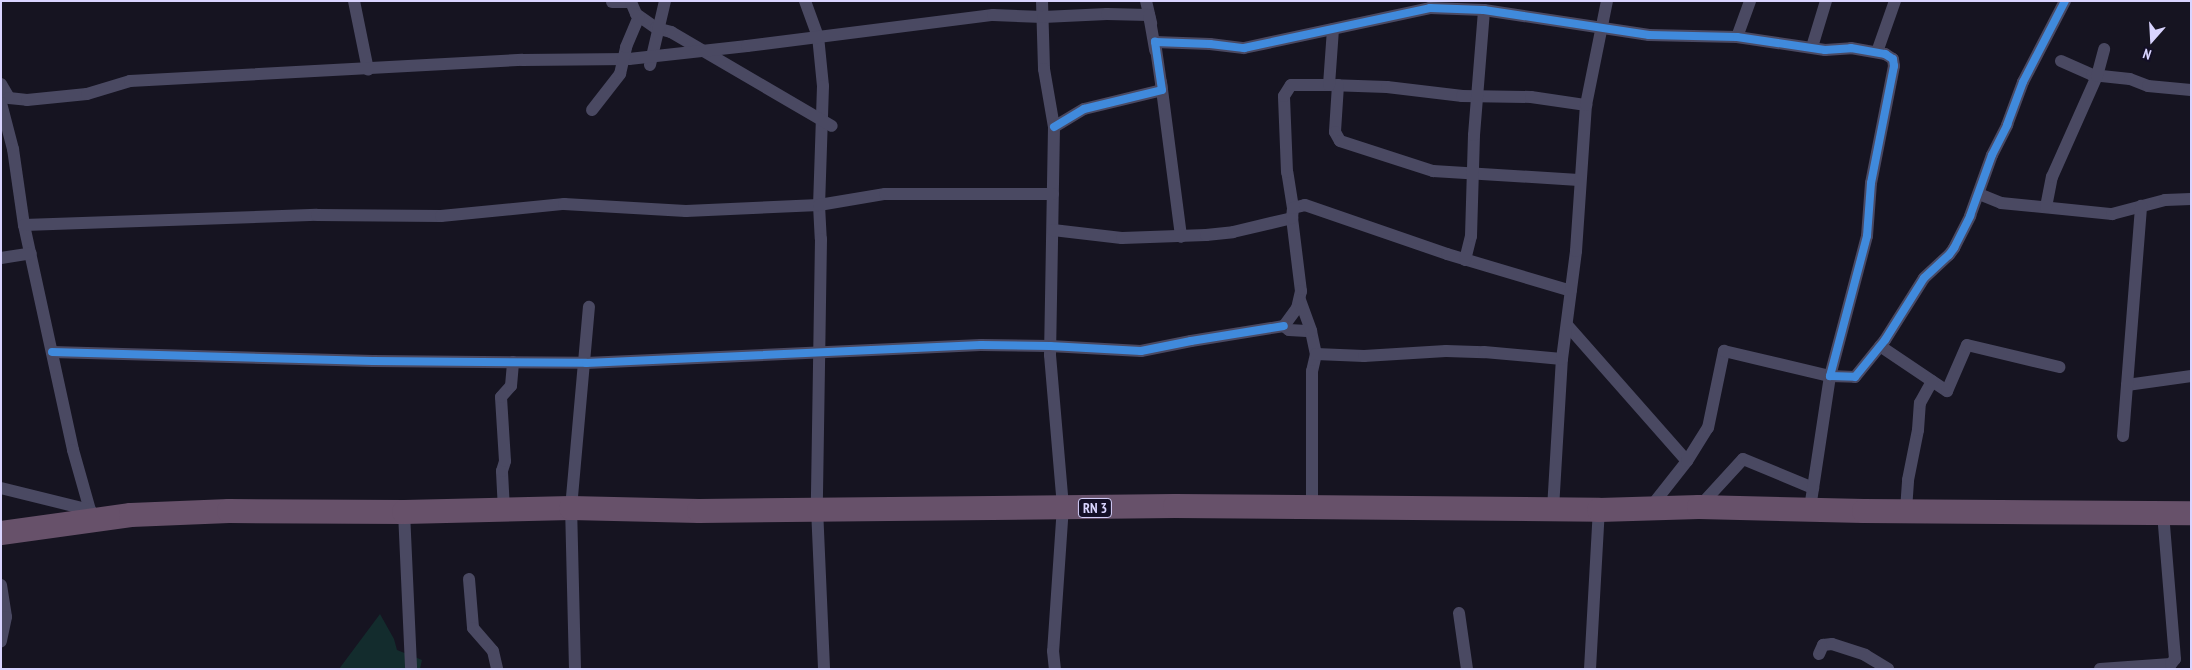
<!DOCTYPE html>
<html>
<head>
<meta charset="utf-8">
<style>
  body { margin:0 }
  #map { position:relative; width:2192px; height:670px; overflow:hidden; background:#161421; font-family:"PT Sans Narrow",sans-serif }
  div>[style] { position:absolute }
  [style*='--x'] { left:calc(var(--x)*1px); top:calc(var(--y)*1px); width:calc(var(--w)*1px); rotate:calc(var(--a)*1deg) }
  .green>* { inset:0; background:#132c2d }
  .street>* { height:12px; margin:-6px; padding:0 6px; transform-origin:6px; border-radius:6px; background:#4a4962 }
  .highway>* { height:24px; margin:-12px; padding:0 12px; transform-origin:12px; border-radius:12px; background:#67516a }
  .cycleway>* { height:8px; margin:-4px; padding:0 4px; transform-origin:4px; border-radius:4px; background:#408adc }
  span { translate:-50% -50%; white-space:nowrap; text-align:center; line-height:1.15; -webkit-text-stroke:4px #130f26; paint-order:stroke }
  .shield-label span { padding:1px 4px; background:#130f26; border:1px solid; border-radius:4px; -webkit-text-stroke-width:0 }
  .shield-label { font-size:14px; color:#d9d4ff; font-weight:700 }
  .frame { position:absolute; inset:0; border:2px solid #d9d4ff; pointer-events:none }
  .north { position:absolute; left:2127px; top:15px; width:50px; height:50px; -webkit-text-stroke:4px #130f26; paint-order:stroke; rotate:199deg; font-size:14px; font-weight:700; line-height:20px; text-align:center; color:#d9d4ff }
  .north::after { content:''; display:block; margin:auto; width:18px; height:22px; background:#d9d4ff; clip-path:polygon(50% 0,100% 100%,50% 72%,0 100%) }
</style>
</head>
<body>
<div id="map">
  <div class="green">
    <div style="clip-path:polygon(380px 614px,394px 639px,397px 650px,422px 660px,420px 669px,339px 669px)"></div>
  </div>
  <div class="street">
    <div style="--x:354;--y:1;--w:70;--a:78.5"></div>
    <div style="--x:805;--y:1;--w:37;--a:70"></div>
    <div style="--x:818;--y:36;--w:50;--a:84.3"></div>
    <div style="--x:823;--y:86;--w:119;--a:91.9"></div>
    <div style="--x:819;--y:205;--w:34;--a:87"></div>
    <div style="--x:821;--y:239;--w:269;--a:90.9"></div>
    <div style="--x:817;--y:508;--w:161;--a:87.5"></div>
    <div style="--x:1042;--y:1;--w:68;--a:88.3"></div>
    <div style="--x:1044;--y:69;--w:59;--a:80.2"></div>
    <div style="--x:1054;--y:127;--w:228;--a:91"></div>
    <div style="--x:1050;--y:355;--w:152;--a:85.1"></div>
    <div style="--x:1063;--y:506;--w:145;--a:93.9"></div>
    <div style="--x:1053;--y:651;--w:18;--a:84"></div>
    <div style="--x:1146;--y:1;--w:23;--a:77"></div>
    <div style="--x:612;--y:2;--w:19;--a:0"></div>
    <div style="--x:631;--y:2;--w:13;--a:67"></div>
    <div style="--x:636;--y:14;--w:24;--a:35"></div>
    <div style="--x:656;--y:28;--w:16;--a:15"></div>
    <div style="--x:671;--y:32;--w:186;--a:30.3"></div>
    <div style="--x:1737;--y:37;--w:38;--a:-70"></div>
    <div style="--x:1812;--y:47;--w:48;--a:-73.1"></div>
    <div style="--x:1877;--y:52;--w:54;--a:-70.6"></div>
    <div style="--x:2061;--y:61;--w:34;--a:24"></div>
    <div style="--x:2092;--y:75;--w:38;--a:6"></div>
    <div style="--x:2130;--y:79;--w:19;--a:21"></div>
    <div style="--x:2148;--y:86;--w:43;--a:5.3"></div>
    <div style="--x:650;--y:65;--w:66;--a:-76.8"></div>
    <div style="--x:1161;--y:82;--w:156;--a:82.6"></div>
    <div style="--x:1;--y:84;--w:16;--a:60"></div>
    <div style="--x:9;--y:98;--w:18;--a:6"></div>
    <div style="--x:27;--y:100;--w:60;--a:-5.7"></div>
    <div style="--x:87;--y:94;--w:45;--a:-16.8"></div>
    <div style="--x:130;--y:81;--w:393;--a:-3.1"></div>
    <div style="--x:522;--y:60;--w:107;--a:-0.5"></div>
    <div style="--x:629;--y:59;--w:119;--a:-6.3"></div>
    <div style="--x:747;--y:46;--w:248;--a:-7.2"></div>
    <div style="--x:993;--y:15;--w:50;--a:2.3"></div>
    <div style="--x:1043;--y:17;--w:64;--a:-2.7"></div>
    <div style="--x:1107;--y:14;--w:42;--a:1.4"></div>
    <div style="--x:1149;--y:15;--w:36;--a:80"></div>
    <div style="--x:1329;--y:85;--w:58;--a:2"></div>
    <div style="--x:1387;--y:87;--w:76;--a:6.8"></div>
    <div style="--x:1462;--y:96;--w:69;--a:0.8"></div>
    <div style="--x:1531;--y:97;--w:56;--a:8.3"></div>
    <div style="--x:1338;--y:85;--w:47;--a:93.7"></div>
    <div style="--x:1335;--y:132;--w:10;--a:61"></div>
    <div style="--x:1340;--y:141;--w:98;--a:17.9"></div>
    <div style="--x:1433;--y:171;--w:146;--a:3.5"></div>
    <div style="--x:1;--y:103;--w:48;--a:75.4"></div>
    <div style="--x:13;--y:149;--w:77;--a:81.8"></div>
    <div style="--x:24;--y:225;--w:230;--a:77.7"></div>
    <div style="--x:73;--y:450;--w:62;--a:74.2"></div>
    <div style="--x:90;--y:510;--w:10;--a:90"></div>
    <div style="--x:592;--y:110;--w:46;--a:-52.1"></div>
    <div style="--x:620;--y:74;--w:28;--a:-77"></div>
    <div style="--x:626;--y:47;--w:33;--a:-67"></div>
    <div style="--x:1054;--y:127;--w:35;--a:-31"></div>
    <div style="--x:1084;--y:109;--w:80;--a:-13.7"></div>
    <div style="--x:1162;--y:90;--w:49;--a:-98.3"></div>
    <div style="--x:1155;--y:42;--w:55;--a:2.1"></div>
    <div style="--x:1210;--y:44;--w:34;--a:7"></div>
    <div style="--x:1244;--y:48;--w:190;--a:-12.1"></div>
    <div style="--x:1430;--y:8;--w:54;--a:2.1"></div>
    <div style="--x:1484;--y:10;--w:167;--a:8.6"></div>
    <div style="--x:1649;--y:35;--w:88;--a:1.3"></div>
    <div style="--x:1737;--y:37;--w:89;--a:8.4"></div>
    <div style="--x:1825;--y:50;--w:26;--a:-4"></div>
    <div style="--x:1851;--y:48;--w:35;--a:10"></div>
    <div style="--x:1885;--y:54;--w:9;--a:32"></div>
    <div style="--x:1893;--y:59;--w:7;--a:82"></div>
    <div style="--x:1894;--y:66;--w:119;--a:101.1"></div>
    <div style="--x:1871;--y:183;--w:53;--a:94.3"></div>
    <div style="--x:1867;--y:236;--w:145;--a:104.8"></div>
    <div style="--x:1830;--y:376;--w:25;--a:2"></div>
    <div style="--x:1855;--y:377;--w:48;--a:-51"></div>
    <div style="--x:1885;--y:340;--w:73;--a:-57.8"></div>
    <div style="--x:1924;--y:278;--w:34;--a:-43"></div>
    <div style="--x:1949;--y:255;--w:9;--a:-54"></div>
    <div style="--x:1954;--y:248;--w:36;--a:-63"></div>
    <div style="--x:1970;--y:216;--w:65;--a:-70.2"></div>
    <div style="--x:1992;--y:155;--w:34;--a:-63"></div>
    <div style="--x:2007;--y:125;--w:46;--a:-69.6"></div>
    <div style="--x:2023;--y:82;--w:91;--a:-62.6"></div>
    <div style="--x:1979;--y:194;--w:24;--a:22"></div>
    <div style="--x:2001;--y:203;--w:112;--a:5.7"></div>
    <div style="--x:2112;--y:214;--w:55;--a:-14.8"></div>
    <div style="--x:2165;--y:200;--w:26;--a:-2"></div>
    <div style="--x:2046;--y:207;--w:31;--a:-79"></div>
    <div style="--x:2052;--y:177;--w:111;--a:-66"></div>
    <div style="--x:2097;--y:76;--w:28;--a:-75"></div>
    <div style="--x:1293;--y:208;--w:36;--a:-99"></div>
    <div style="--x:1287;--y:172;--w:76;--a:-92.3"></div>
    <div style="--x:1284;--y:96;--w:13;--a:-58"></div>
    <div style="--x:1291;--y:85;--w:38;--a:0"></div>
    <div style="--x:1329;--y:85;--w:56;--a:-85.9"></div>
    <div style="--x:1292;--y:218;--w:74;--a:83"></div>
    <div style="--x:1301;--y:291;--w:17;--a:103"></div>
    <div style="--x:1297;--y:308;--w:22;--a:126"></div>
    <div style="--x:1284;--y:326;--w:6;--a:39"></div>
    <div style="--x:1289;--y:330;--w:22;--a:3"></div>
    <div style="--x:1311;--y:331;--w:24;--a:78"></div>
    <div style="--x:1316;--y:354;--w:17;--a:103"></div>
    <div style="--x:1312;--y:371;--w:137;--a:90"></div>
    <div style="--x:24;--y:225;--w:293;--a:-2"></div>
    <div style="--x:317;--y:215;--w:124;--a:0.5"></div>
    <div style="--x:441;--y:216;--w:124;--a:-5.6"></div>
    <div style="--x:564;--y:204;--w:122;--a:3.3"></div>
    <div style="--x:686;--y:211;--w:133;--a:-2.6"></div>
    <div style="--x:819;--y:205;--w:67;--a:-9.5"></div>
    <div style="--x:885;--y:194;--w:168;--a:0"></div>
    <div style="--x:1053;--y:230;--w:69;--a:6.6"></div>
    <div style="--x:1122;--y:238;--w:84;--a:-2"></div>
    <div style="--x:1206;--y:235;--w:27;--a:-6"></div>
    <div style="--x:1233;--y:232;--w:61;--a:-13.3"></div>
    <div style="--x:1292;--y:218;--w:10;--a:-84"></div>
    <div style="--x:1293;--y:208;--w:12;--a:-14"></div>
    <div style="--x:1305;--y:205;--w:150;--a:19"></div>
    <div style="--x:1447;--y:254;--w:129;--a:16.6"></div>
    <div style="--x:1;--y:258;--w:30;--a:-9"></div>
    <div style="--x:1465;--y:260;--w:25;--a:-76"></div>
    <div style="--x:1471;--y:236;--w:101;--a:-88.3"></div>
    <div style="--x:1474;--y:135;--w:125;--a:-85.4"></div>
    <div style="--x:1300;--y:300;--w:33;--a:70"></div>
    <div style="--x:1567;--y:325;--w:181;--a:48.6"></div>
    <div style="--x:1880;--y:346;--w:81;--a:33.9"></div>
    <div style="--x:1947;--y:391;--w:50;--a:-66.5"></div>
    <div style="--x:1967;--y:345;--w:95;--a:13.4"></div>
    <div style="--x:52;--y:352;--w:321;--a:1.6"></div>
    <div style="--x:373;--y:361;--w:213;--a:0.5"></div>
    <div style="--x:586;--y:363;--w:395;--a:-2.6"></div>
    <div style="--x:981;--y:345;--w:69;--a:0.8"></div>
    <div style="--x:1050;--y:346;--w:91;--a:3.1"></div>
    <div style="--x:1141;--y:351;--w:51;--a:-11.3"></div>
    <div style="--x:1191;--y:341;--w:94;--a:-9.2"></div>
    <div style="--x:1316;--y:354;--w:48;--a:2.4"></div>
    <div style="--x:1364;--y:356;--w:82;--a:-3.5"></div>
    <div style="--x:1446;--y:351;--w:38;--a:2"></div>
    <div style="--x:1484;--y:352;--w:78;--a:5.1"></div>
    <div style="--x:2127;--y:385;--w:65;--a:-8"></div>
    <div style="--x:2123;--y:436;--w:231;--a:-85.5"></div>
    <div style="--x:1;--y:488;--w:92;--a:13.9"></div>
    <div style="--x:1699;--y:507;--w:65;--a:-47.5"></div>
    <div style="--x:1743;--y:459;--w:76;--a:22.5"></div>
    <div style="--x:1650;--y:508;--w:60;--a:-51.8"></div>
    <div style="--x:1687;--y:461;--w:39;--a:-58"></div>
    <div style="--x:1708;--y:428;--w:79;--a:-78.3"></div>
    <div style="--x:1724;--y:351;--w:109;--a:13.3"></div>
    <div style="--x:1830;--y:376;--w:134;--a:98.6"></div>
    <div style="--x:1553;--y:509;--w:150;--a:-86.6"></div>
    <div style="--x:1562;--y:359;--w:109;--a:-82.6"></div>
    <div style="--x:1576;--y:251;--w:146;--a:-86.1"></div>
    <div style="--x:1586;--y:105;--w:106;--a:-78.6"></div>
    <div style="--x:504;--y:510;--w:39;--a:-93"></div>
    <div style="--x:502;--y:471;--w:10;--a:-73"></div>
    <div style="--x:505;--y:461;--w:64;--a:-93.6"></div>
    <div style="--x:501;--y:397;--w:15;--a:-48"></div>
    <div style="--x:511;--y:386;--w:24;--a:-85"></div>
    <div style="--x:1906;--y:510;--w:30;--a:-86"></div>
    <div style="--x:1908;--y:480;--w:51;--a:-78.7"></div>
    <div style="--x:1918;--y:430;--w:27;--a:-86"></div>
    <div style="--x:1920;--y:403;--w:25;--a:-61"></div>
    <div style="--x:404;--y:512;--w:157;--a:87.4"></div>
    <div style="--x:469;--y:579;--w:49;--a:85.3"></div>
    <div style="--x:473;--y:628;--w:30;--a:49"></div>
    <div style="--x:493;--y:651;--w:18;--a:77"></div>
    <div style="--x:1;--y:585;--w:32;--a:81"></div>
    <div style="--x:6;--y:617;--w:25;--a:102"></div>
    <div style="--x:1459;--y:613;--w:57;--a:81.9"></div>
    <div style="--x:1819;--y:654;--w:10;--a:-66"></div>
    <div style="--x:1823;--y:645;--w:9;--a:-6"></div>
    <div style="--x:1832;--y:644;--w:35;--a:18"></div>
    <div style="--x:1865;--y:655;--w:27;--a:31"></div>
    <div style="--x:575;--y:669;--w:161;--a:-91.4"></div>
    <div style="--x:571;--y:508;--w:202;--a:-84.9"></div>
    <div style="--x:1590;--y:669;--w:159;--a:-86.8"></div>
    <div style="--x:2100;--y:669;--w:71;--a:-4"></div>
    <div style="--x:2171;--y:664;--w:6;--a:-51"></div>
    <div style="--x:2175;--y:659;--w:145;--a:-94.7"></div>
  </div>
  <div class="highway">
    <div style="--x:1;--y:533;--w:131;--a:-7.9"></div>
    <div style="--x:131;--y:515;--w:98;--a:-2.3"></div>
    <div style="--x:229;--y:511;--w:175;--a:0.3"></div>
    <div style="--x:404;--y:512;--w:167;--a:-1.4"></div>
    <div style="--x:571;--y:508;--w:128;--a:1.3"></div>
    <div style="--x:699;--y:511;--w:476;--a:-0.6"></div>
    <div style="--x:1175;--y:506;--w:424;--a:0.5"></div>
    <div style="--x:1599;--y:510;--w:100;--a:-1.7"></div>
    <div style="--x:1699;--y:507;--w:165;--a:1.4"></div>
    <div style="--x:1864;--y:511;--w:327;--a:0.4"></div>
  </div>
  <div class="cycleway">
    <div style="--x:1054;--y:127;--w:35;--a:-31"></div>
    <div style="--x:1084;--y:109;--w:80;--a:-13.7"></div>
    <div style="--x:1162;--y:90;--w:49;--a:-98.3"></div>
    <div style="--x:1155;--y:42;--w:55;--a:2.1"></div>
    <div style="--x:1210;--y:44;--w:34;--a:7"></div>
    <div style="--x:1244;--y:48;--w:190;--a:-12.1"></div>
    <div style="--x:1430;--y:8;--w:54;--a:2.1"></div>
    <div style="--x:1484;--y:10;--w:167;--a:8.6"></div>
    <div style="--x:1649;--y:35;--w:88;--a:1.3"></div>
    <div style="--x:1737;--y:37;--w:89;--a:8.4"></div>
    <div style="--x:1825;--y:50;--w:26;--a:-4"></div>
    <div style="--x:1851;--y:48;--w:35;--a:10"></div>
    <div style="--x:1885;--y:54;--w:9;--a:32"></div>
    <div style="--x:1893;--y:59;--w:7;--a:82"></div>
    <div style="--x:1894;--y:66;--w:119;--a:101.1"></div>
    <div style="--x:1871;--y:183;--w:53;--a:94.3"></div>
    <div style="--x:1867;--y:236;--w:145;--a:104.8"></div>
    <div style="--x:1830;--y:376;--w:25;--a:2"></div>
    <div style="--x:1855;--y:377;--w:48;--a:-51"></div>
    <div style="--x:1885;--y:340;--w:73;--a:-57.8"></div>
    <div style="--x:1924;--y:278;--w:34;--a:-43"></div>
    <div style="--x:1949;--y:255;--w:9;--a:-54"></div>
    <div style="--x:1954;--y:248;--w:36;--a:-63"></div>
    <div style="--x:1970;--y:216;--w:65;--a:-70.2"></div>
    <div style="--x:1992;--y:155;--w:34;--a:-63"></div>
    <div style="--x:2007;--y:125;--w:46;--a:-69.6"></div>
    <div style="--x:2023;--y:82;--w:91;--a:-62.6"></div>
    <div style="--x:52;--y:352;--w:321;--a:1.6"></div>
    <div style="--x:373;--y:361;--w:213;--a:0.5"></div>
    <div style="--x:586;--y:363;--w:395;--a:-2.6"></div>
    <div style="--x:981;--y:345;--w:69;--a:0.8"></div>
    <div style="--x:1050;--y:346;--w:91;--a:3.1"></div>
    <div style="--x:1141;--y:351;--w:51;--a:-11.3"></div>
    <div style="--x:1191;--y:341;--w:94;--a:-9.2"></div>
  </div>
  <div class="shield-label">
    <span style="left:1095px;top:508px">RN 3</span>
  </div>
  <div class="frame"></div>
  <div class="north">N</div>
</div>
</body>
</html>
